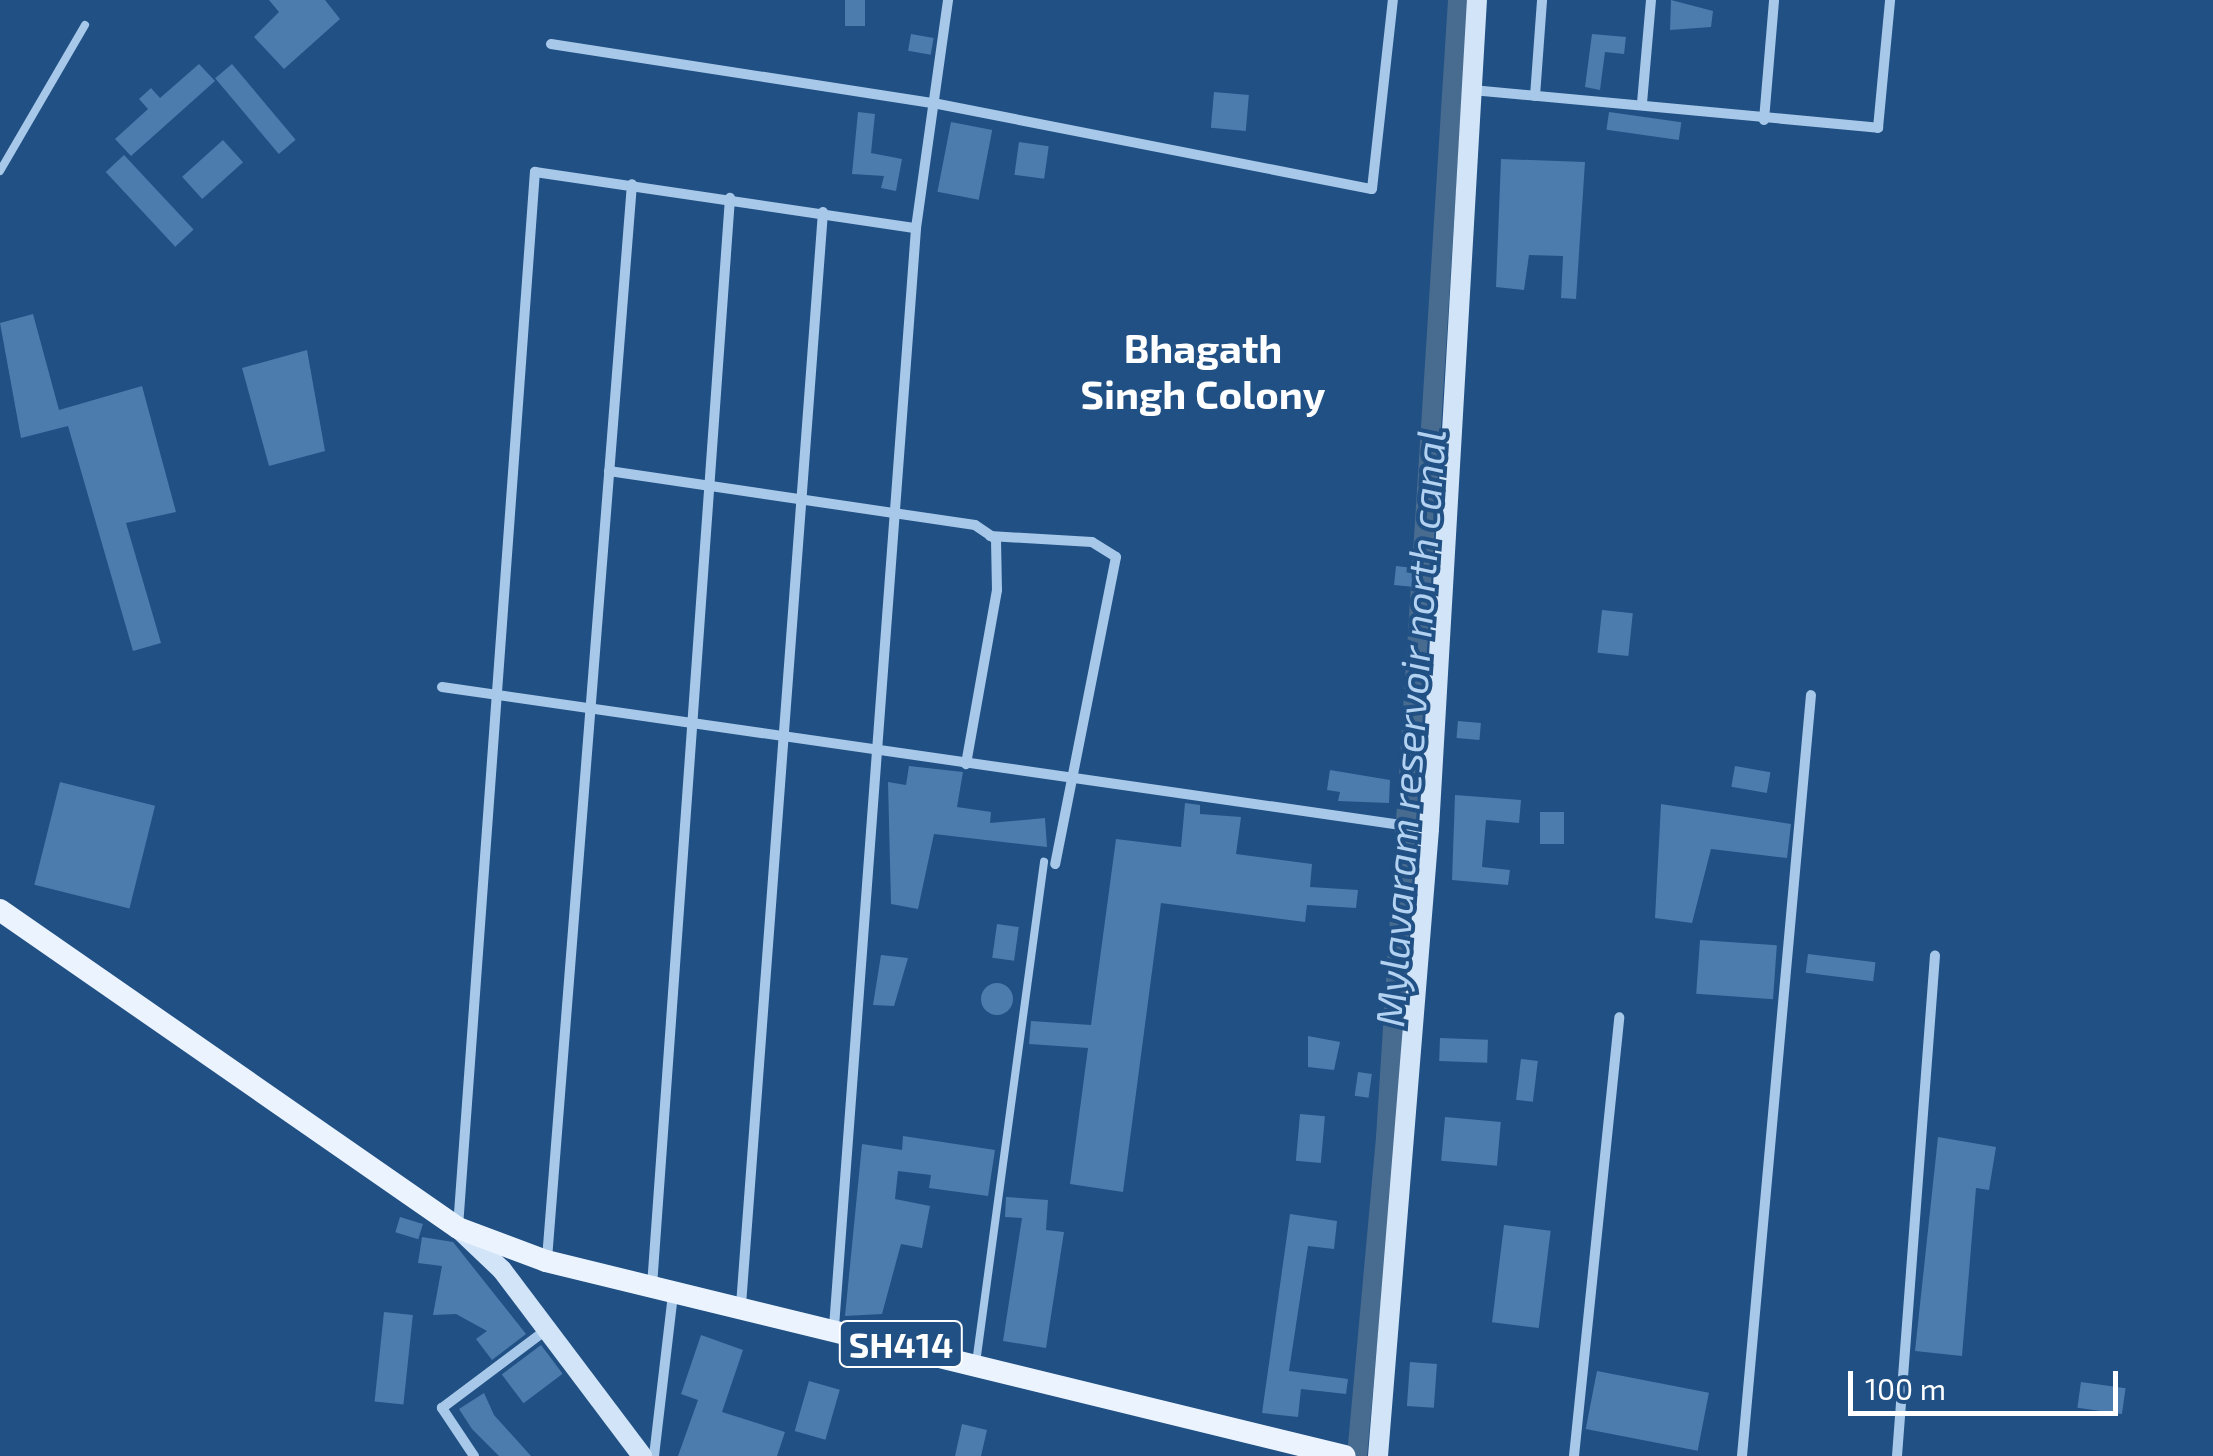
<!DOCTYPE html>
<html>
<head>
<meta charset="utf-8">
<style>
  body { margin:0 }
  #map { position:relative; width:2213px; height:1456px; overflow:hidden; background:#205084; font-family:"Exo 2",sans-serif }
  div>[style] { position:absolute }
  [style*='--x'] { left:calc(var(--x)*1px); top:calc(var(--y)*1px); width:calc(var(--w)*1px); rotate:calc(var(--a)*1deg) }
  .canal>* { height:20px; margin:-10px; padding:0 10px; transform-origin:10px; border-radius:10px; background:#486b90 }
  .building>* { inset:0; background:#4c7cae; transform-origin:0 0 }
  .round { border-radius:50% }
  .lane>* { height:8px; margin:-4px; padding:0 4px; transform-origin:4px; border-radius:4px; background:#a7c8e9 }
  .street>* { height:10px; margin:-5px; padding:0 5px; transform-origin:5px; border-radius:5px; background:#a7c8e9 }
  .secondary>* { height:20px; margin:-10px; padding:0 10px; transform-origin:10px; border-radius:10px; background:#d2e4f7 }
  .primary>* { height:22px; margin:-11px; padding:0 11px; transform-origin:11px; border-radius:11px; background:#ebf3fe }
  span { translate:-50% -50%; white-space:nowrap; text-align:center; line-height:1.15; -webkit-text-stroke:8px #205084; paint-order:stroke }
  .shield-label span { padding:2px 8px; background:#205084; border:2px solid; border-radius:8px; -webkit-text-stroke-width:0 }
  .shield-label { font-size:35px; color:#fff; font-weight:700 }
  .neighbourhood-label { font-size:40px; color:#fff; font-weight:700 }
  .water-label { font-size:40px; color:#b3d2f1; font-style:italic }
  .scale { position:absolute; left:1848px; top:1371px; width:270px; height:45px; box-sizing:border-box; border:5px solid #fff; border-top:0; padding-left:12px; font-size:30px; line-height:35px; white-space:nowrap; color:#fff; -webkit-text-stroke:8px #205084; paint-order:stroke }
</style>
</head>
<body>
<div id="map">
  <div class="canal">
    <div style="--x:1357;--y:1456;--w:319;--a:-84.8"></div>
    <div style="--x:1386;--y:1138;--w:1140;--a:-86.38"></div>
  </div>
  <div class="building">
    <div style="clip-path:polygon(269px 0,325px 0,340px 19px,284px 69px,254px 37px,279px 12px)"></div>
    <div style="left:845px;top:0;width:20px;height:26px"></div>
    <div style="clip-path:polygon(1671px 0,1713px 11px,1711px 27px,1670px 30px)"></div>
    <div style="left:911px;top:34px;width:23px;height:17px;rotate:10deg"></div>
    <div style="clip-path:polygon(1592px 34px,1626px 37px,1624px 54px,1605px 52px,1600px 90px,1585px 87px)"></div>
    <div style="clip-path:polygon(199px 64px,215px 81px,131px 156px,115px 139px,148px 109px,139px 99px,151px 88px,160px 98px)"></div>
    <div style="left:232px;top:64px;width:99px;height:22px;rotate:50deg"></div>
    <div style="left:1214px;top:92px;width:35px;height:36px;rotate:5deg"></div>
    <div style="clip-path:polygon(858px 112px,875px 114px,871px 153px,902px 159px,896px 191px,881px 188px,884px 176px,852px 174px)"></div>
    <div style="left:1609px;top:112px;width:73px;height:18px;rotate:8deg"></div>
    <div style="left:951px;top:122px;width:42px;height:71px;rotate:11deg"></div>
    <div style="left:223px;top:140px;width:30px;height:55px;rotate:48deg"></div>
    <div style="left:1019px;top:142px;width:30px;height:33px;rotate:8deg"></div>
    <div style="left:124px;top:155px;width:102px;height:25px;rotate:47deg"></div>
    <div style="clip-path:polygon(1501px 159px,1585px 162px,1576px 299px,1561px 298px,1563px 256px,1529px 255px,1524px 290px,1496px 287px)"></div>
    <div style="clip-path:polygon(33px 314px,59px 410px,142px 386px,176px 512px,126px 523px,161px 643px,133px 651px,68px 426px,21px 438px,0 323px)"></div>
    <div style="clip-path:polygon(307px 350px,325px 451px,269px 466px,242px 368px)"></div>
    <div style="left:1396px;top:566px;width:18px;height:19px;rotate:6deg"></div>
    <div style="left:1602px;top:610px;width:31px;height:43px;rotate:6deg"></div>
    <div style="left:1458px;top:721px;width:23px;height:17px;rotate:5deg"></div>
    <div style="clip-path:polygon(909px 766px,963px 772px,957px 807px,991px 812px,990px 823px,1045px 818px,1047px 847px,934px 834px,918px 909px,891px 904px,888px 782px,906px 785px)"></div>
    <div style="left:1735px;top:766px;width:36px;height:21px;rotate:10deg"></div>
    <div style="clip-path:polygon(1330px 770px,1390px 780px,1389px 803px,1338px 801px,1340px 792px,1327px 790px)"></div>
    <div style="left:60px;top:782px;width:98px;height:106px;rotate:14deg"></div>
    <div style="clip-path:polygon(1455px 795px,1521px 800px,1519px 823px,1486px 820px,1482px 867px,1510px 870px,1508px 885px,1452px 880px)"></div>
    <div style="clip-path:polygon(1185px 803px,1200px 805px,1200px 814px,1241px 817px,1236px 854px,1312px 864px,1310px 887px,1358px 890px,1356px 908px,1307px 905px,1305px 922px,1161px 903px,1123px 1192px,1070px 1184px,1088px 1048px,1029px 1044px,1031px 1021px,1091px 1025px,1116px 839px,1181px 847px)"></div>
    <div style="clip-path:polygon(1661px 804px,1791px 824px,1787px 858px,1711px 849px,1692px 923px,1655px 918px)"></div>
    <div style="left:1540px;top:812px;width:24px;height:32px"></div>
    <div style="left:997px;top:924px;width:22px;height:34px;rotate:8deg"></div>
    <div style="left:1700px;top:940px;width:77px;height:54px;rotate:4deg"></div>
    <div style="left:1808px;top:954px;width:68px;height:19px;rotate:7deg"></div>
    <div style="clip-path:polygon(881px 955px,908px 958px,894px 1006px,873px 1005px)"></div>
    <div class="round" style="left:981px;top:983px;width:32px;height:32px"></div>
    <div style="clip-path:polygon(1308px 1036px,1340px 1042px,1334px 1070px,1308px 1067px)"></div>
    <div style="left:1440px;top:1038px;width:48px;height:23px;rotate:2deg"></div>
    <div style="left:1521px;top:1059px;width:17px;height:41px;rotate:7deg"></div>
    <div style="left:1358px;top:1072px;width:14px;height:24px;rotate:8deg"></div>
    <div style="left:1300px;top:1114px;width:25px;height:47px;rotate:5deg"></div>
    <div style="left:1445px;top:1117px;width:56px;height:44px;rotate:5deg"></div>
    <div style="clip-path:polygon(903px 1136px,995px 1150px,988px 1196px,929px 1188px,931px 1175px,898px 1171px,895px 1199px,930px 1206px,922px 1248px,901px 1244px,882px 1314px,845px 1316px,862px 1144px,902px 1150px)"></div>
    <div style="clip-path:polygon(1938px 1137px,1996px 1147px,1989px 1190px,1976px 1188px,1962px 1356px,1915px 1351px)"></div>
    <div style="clip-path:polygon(1006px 1197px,1048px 1200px,1046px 1230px,1064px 1232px,1046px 1348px,1003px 1341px,1022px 1218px,1005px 1217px)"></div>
    <div style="clip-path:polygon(1290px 1214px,1337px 1221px,1334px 1249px,1308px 1246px,1289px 1371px,1348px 1379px,1346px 1394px,1301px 1389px,1298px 1417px,1262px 1413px)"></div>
    <div style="left:400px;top:1217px;width:24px;height:16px;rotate:17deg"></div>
    <div style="left:1504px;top:1225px;width:47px;height:98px;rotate:7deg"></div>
    <div style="clip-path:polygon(422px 1237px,453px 1242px,526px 1334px,492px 1360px,476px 1339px,487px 1331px,456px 1314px,433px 1315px,442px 1266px,418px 1263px)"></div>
    <div style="left:384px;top:1312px;width:29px;height:90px;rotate:6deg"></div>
    <div style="clip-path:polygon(701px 1335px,743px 1350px,722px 1412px,785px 1432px,777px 1456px,678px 1456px,698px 1400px,681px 1394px)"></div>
    <div style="left:541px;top:1345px;width:36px;height:49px;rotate:53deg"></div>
    <div style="left:1410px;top:1362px;width:27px;height:44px;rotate:4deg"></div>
    <div style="left:1597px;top:1371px;width:114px;height:59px;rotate:11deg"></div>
    <div style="left:809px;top:1381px;width:32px;height:52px;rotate:16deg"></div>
    <div style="left:2081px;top:1382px;width:45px;height:26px;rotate:8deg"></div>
    <div style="clip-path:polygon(484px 1393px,494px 1415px,531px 1456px,499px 1456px,472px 1429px,459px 1409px)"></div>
    <div style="clip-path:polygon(962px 1424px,987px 1430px,981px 1456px,955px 1456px)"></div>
  </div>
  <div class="lane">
    <div style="--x:0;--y:171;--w:169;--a:-59.8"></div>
    <div style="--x:976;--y:1363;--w:506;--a:-82.27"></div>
  </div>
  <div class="street">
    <div style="--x:551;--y:44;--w:387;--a:8.8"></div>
    <div style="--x:933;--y:103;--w:447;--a:11.1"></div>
    <div style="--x:1372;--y:189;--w:190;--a:-83.7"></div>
    <div style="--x:1472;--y:90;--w:408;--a:5.3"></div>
    <div style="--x:1878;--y:128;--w:129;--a:-84.6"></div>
    <div style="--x:1535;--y:96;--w:96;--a:-85.8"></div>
    <div style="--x:1642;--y:103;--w:103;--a:-85"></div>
    <div style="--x:1764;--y:120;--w:120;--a:-85.2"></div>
    <div style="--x:609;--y:471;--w:370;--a:8.4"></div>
    <div style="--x:975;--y:525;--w:25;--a:34"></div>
    <div style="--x:996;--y:539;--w:51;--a:88.9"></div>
    <div style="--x:997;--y:590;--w:177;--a:100.1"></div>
    <div style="--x:990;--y:536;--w:102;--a:3.4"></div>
    <div style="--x:1092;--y:542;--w:28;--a:32"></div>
    <div style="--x:1116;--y:557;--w:313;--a:101.2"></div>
    <div style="--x:442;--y:687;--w:997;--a:8.19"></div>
    <div style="--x:458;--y:1227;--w:1058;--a:-85.83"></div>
    <div style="--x:535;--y:172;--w:385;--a:8.4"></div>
    <div style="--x:547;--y:1259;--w:1078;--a:-85.48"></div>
    <div style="--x:652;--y:1286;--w:1091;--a:-85.9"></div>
    <div style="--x:741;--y:1305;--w:1096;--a:-85.71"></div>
    <div style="--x:834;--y:1327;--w:1102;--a:-85.73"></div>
    <div style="--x:916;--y:228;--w:230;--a:-82"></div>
    <div style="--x:474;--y:1456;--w:58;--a:-123.7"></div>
    <div style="--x:442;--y:1408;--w:130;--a:-36.9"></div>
    <div style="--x:654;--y:1456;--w:163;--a:-83.3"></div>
    <div style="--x:1574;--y:1456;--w:441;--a:-84.1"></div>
    <div style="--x:1742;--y:1456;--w:764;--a:-84.82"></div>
    <div style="--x:1897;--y:1456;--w:502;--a:-85.66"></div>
  </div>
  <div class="secondary">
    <div style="--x:460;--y:1230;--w:58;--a:43.6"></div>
    <div style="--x:502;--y:1270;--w:233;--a:53"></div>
    <div style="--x:1378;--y:1456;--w:629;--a:-85.35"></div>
    <div style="--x:1429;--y:829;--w:830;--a:-86.69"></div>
  </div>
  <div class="primary">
    <div style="--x:0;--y:910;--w:558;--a:34.77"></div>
    <div style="--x:458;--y:1228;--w:94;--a:20.6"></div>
    <div style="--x:546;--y:1261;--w:822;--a:13.72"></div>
  </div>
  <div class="shield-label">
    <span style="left:901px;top:1344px">SH414</span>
  </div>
  <div class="neighbourhood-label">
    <span style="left:1203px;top:370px">Bhagath<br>Singh Colony</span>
  </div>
  <div class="water-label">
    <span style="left:1409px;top:728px;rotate:-86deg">Mylavaram reservoir north canal</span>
  </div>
  <div class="scale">100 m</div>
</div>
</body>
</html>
